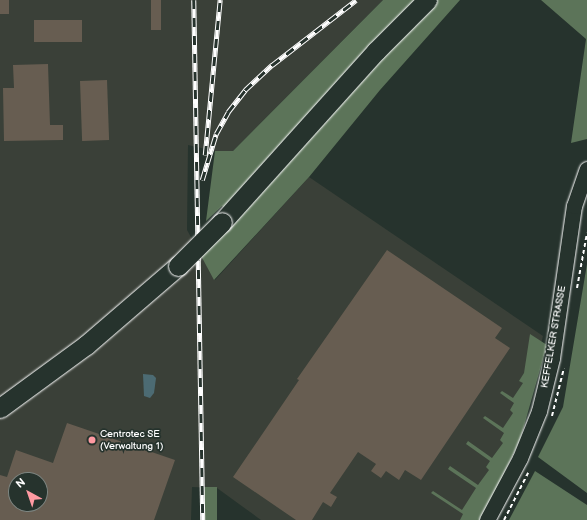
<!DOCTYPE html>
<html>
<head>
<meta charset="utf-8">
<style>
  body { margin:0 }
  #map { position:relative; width:587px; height:520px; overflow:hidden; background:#26332d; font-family:"Balsamiq Sans",sans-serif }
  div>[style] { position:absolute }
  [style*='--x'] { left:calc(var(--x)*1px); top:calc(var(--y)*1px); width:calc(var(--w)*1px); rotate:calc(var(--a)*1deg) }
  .built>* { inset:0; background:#3a4038 }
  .green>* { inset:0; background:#5c7459; transform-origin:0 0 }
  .water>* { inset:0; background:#4c6b73 }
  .building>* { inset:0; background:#675d51; transform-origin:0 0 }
  .path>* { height:2px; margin-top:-1px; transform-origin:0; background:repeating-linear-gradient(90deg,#fff 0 4px,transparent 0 7px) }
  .roads { filter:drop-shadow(0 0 1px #fff) drop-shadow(0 0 1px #fff) }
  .tertiary>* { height:15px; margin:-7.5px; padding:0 7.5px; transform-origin:7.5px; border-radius:7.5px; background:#26332d }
  .primary>* { height:19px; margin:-9.5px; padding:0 9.5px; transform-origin:9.5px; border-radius:9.5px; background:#26332d }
  .rail>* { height:4.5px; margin-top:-2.25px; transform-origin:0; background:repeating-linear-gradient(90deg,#26332d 0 9px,#fff 0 18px); box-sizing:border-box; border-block:1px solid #fff }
  .bridges { filter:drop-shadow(0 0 1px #fff) drop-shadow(0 0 1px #fff) }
  .primary-bridge>* { height:19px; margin:-9.5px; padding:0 9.5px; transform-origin:9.5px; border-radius:9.5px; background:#26332d }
  .dots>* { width:11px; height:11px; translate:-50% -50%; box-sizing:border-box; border:2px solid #26332d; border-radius:50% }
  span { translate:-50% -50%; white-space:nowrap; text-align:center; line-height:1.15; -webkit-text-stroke:3.5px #26332d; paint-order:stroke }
  .street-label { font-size:10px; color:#fff }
  .poi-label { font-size:10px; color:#fff }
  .left { translate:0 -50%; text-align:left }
  .north { position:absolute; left:8px; top:472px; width:40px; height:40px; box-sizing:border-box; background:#26332d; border:1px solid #7d8581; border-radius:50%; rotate:320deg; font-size:11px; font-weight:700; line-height:16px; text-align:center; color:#fff }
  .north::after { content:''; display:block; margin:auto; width:14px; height:18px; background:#ff9aa2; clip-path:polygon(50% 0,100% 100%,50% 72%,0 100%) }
</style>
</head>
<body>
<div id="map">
  <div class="built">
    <div style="clip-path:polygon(evenodd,0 0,383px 0,233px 151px,215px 151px,188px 145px,187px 230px,215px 280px,309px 177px,543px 336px,520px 426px,476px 520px,261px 520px,217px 488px,192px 487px,191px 520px,0 520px,0 0,16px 480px,40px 480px,40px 504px,16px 504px,16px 480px)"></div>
  </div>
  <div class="green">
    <div style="clip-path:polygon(383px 0,417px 0,224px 208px,222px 206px,206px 221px,215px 151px,233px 151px)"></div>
    <div style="clip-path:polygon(436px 0,460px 0,380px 90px,309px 177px,214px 280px,199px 252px)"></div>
    <div style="clip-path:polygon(541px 0,587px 0,587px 139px,571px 143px,586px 39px)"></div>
    <div style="clip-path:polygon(587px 264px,587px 493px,538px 457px,563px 407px)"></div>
    <div style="clip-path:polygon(530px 334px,547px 345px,520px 440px,482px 520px,460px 520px,463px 514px,431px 493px,433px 491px,462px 510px,476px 488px,448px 469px,450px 466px,478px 485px,489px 470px,486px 467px,490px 461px,466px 444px,468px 441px,492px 458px,503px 443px,500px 440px,504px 433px,483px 418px,485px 416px,503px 428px,513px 413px,510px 410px,514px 403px,500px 393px,502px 391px,513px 398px,523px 383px,519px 381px,524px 373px)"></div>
    <div style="clip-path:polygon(535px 471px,587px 505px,587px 520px,509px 520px)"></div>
    <div style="left:204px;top:487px;width:13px;height:33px"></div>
  </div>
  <div class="water">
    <div style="clip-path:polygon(143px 374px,153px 375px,156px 378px,154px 393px,150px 398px,144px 396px)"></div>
  </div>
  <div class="building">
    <div style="left:0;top:0;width:9px;height:14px"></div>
    <div style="left:151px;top:0;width:10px;height:30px"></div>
    <div style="left:34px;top:20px;width:48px;height:22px"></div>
    <div style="clip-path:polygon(48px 64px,50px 125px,63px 125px,63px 140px,4px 141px,3px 88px,14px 88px,13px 65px)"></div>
    <div style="left:107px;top:80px;width:60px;height:27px;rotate:88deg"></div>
    <div style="clip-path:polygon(387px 250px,502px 328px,495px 338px,510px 348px,421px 480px,405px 470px,399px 480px,386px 471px,381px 478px,371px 471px,376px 464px,358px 452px,330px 493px,337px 497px,331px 507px,323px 502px,312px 520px,296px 520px,233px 477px,299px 380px,297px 379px)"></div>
    <div style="clip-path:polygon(evenodd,67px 423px,175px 460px,154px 520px,0 520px,0 475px,7px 477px,16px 450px,53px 463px,67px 423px,16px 480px,40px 480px,40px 504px,16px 504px,16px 480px)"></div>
  </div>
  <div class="path">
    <div style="--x:577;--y:288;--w:56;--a:-79.7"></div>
    <div style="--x:552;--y:416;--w:49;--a:-76"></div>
    <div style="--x:504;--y:520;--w:53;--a:-62.9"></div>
  </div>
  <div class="roads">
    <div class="tertiary">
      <div style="--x:487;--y:520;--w:70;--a:-62"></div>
      <div style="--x:520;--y:458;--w:51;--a:-68"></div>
      <div style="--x:539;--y:411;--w:55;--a:-76.2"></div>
      <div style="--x:552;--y:358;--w:154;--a:-81.8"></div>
      <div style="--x:574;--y:206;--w:39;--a:-71"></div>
    </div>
    <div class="primary">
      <div style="--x:222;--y:222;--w:230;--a:-48"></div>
      <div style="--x:376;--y:51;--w:72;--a:-45"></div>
      <div style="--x:0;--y:408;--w:107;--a:-36.2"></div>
      <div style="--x:86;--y:345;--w:121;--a:-40.7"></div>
    </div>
  </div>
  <div class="rail">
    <div style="--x:194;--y:0;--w:520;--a:89.01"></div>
    <div style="--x:205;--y:155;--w:156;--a:-84.5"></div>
    <div style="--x:202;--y:180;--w:48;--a:-73.1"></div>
    <div style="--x:216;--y:134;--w:25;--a:-61"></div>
    <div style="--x:228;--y:112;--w:28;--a:-52"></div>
    <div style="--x:245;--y:90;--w:37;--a:-43"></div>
    <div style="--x:272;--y:65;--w:106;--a:-37.7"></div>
  </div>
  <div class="bridges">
    <div class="primary-bridge">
      <div style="--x:178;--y:266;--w:62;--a:-45"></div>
    </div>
  </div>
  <div class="dots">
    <div style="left:92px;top:440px;background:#ff9aa2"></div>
  </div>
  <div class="street-label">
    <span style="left:554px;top:337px;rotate:-80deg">KEFFELKER STRASSE</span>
  </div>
  <div class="poi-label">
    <span class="left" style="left:100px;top:440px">Centrotec SE<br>(Verwaltung 1)</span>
  </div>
  <div class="north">N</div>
</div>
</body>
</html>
